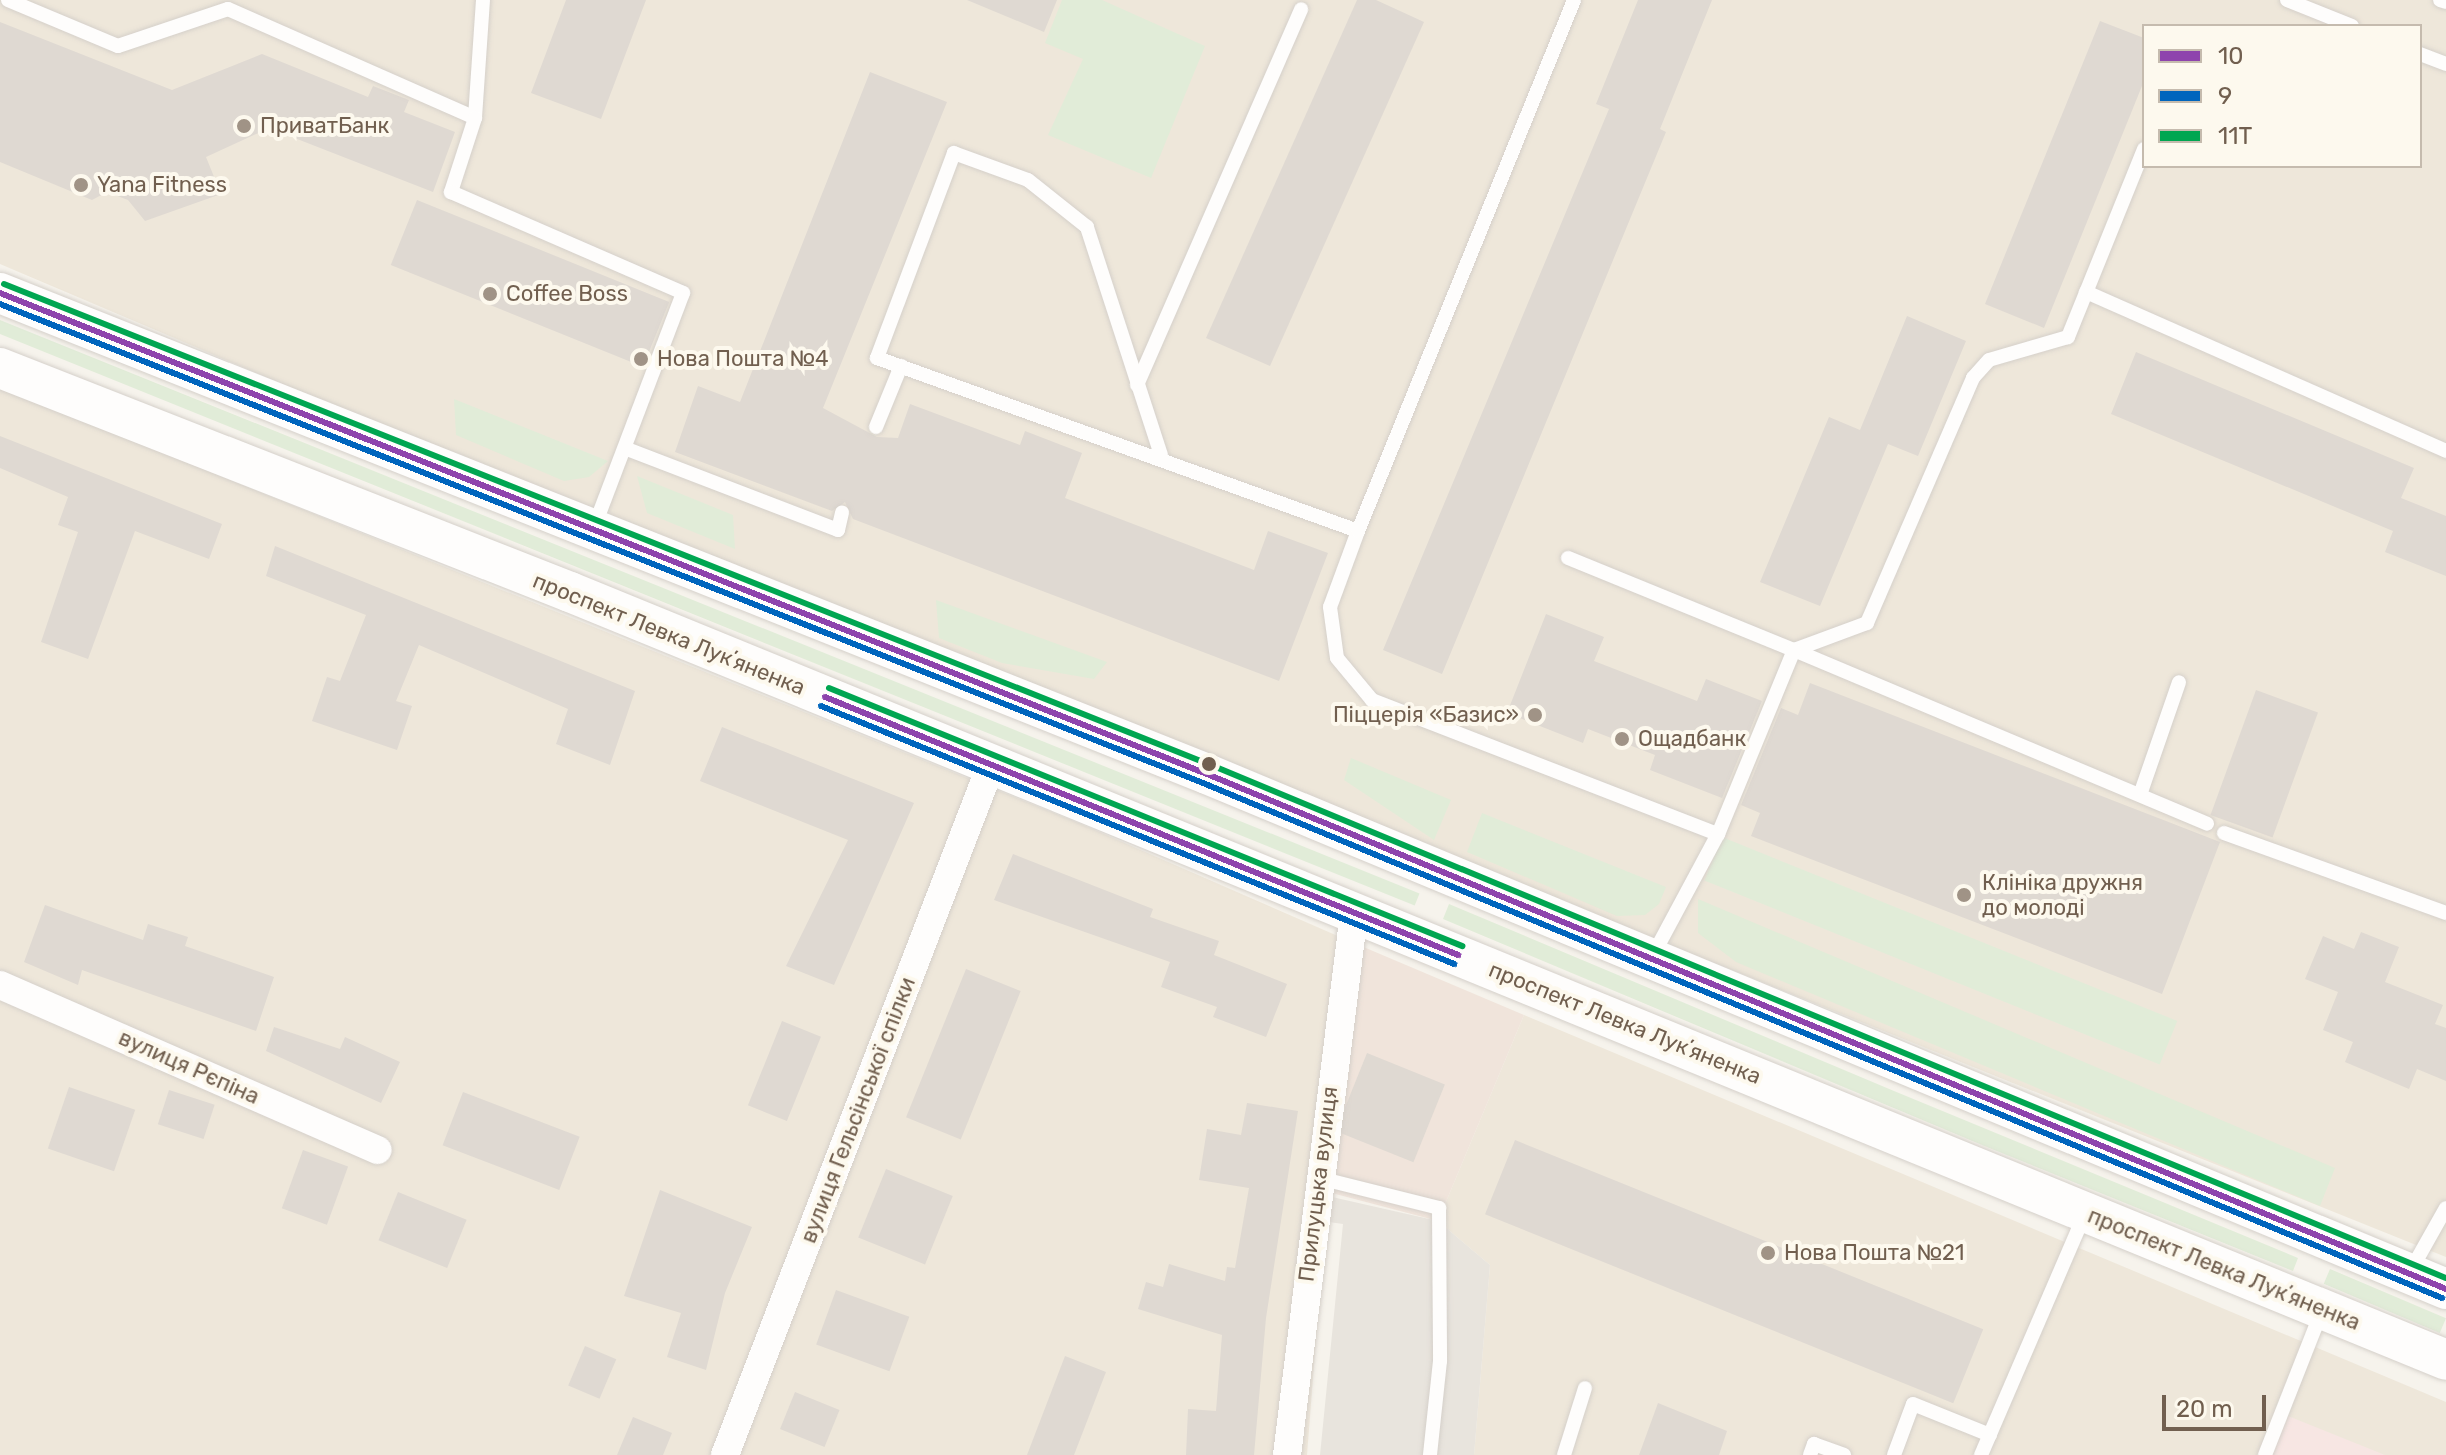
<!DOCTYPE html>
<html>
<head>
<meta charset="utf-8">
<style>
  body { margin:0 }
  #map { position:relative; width:2446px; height:1455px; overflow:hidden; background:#f6f3ec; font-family:Rubik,sans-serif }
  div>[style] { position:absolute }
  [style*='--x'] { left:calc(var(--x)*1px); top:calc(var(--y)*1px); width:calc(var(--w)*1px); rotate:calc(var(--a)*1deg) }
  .residential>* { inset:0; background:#eee7da }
  .commercial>* { inset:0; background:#f0e4db }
  .industrial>* { inset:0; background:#e8e4dd }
  .medical>* { inset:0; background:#f7e6e3 }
  .green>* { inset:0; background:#e1ecd8; transform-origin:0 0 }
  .building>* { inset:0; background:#dfd9d2; transform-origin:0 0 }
  .roads { filter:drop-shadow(0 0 2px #d5d0ca) drop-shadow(0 0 2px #d5d0ca) }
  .service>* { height:14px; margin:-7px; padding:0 7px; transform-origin:7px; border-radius:7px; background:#fefdfc }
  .minor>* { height:28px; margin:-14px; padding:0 14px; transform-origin:14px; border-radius:14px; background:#fefdfc }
  .secondary>* { height:40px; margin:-20px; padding:0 20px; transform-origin:20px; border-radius:20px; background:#fefdfc }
  .bus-1>* { height:6px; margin:-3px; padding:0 3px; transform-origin:3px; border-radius:3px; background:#8e44ad }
  .bus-2>* { height:6px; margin:-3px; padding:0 3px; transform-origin:3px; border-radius:3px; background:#0065bd }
  .bus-3>* { height:6px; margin:-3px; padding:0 3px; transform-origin:3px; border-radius:3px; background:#00a651 }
  .dots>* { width:22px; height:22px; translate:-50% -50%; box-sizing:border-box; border:4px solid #fdf9ee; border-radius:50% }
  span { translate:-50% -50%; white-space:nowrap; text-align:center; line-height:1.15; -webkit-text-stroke:8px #fdf9ee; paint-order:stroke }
  .poi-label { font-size:22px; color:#715f4f }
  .left { translate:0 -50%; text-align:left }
  .right { translate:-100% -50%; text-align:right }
  .street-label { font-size:22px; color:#715f4f }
  .legend { position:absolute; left:2142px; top:24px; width:280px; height:144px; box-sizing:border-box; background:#fdf9ee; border:2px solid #c5bbae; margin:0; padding:10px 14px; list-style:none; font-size:24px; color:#715f4f }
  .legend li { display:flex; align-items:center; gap:16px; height:40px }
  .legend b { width:40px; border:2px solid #c5bbae }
  .scale { position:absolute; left:2162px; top:1395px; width:104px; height:36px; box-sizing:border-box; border:4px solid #715f4f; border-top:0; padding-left:10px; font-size:24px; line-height:28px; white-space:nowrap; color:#715f4f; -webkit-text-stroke:6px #fdf9ee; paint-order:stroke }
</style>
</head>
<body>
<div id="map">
  <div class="residential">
    <div style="clip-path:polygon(evenodd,0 0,2446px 0,2446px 1257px,421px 443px,0 264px,0 0,2144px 26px,2420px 26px,2420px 166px,2144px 166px,2144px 26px)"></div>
    <div style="clip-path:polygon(0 387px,1081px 824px,1347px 940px,1307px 1455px,0 1455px)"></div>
    <div style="clip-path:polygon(1524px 1015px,2446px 1402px,2446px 1455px,1474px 1455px,1490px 1265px,1438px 1221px)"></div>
  </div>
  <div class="commercial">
    <div style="clip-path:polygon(1347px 940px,1524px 1015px,1438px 1221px,1328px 1192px)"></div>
  </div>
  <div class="industrial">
    <div style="clip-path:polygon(1332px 1197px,1438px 1221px,1490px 1265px,1474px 1455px,1320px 1455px,1343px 1224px,1329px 1222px)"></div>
  </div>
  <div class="medical">
    <div style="clip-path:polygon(2288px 1416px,2385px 1455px,2269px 1455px)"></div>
  </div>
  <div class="green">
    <div style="clip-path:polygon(1062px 0,1102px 0,1205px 46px,1151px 178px,1048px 135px,1083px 59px,1045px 43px)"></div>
    <div style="left:0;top:320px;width:1531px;height:13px;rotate:22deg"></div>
    <div style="clip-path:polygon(454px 399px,608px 461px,589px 477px,564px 481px,456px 435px)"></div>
    <div style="clip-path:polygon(637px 476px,733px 515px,735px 549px,647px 513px)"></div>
    <div style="clip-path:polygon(936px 600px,1107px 662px,1094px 679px,1002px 663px,939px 638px)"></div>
    <div style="clip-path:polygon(1351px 758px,1451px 800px,1434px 840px,1344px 780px)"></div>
    <div style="clip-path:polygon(1482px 813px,1666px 887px,1659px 904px,1645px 915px,1617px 916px,1467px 852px)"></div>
    <div style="left:1722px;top:837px;width:491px;height:47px;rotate:22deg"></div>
    <div style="clip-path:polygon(1698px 899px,2335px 1168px,2320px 1206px,1736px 962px,1698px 933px)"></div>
    <div style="clip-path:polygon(1449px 904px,1894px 1091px,2298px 1258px,2293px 1271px,1982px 1145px,1443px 919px)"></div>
    <div style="left:2330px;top:1269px;width:126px;height:16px;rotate:23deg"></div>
  </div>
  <div class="building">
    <div style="clip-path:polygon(566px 0,646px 0,601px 119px,531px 93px)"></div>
    <div style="clip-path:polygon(967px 0,1057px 0,1044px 32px)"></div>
    <div style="clip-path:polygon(1357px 0,1376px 0,1424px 22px,1270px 366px,1206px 338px)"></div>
    <div style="clip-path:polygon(1638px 0,1712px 0,1660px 129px,1666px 132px,1442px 674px,1383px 650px,1609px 109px,1596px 104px)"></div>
    <div style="clip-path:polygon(2100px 21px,2144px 38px,2144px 81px,2044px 328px,1985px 304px)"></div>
    <div style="clip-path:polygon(0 22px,172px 90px,262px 54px,368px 97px,373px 86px,409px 100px,404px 112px,455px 132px,433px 192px,269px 128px,206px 157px,221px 194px,145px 221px,128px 200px,107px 192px,92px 200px,0 162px)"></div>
    <div style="clip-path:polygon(870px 72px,947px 102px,823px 408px,877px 437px,898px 438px,910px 404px,1020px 445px,1025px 431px,1082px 453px,1065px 498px,1254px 570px,1268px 531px,1328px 553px,1279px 681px,853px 519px,845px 502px,832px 511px,675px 452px,698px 386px,740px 402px)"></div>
    <div style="left:417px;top:200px;width:272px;height:70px;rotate:22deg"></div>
    <div style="clip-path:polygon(1907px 316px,1966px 341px,1918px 456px,1888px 444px,1820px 606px,1760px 582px,1829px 417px,1860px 430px)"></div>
    <div style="clip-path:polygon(2136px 352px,2414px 468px,2401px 498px,2446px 516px,2446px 576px,2385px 552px,2393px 531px,2111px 414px)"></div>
    <div style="clip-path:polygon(0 436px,222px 524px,209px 559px,135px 531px,88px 659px,41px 642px,78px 532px,58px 525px,68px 497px,0 468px)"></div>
    <div style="clip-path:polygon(275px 546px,635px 691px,610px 765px,556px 744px,568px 709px,419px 645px,396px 701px,412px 706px,397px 750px,312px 721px,327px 677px,340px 681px,366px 615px,266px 576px)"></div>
    <div style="clip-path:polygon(1546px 614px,1604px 637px,1594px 661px,1697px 701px,1706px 679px,1762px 701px,1722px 798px,1650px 770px,1655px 755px,1588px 729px,1583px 743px,1507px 713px)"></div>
    <div style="clip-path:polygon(1810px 683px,2220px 842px,2162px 994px,1751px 836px,1760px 813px,1741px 805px,1781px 708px,1798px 715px)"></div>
    <div style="left:2256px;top:690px;width:66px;height:133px;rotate:20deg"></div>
    <div style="clip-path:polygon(722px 727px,914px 803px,834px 985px,786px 966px,848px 840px,700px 781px)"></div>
    <div style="clip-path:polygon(1013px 854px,1153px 909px,1150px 917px,1219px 941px,1214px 955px,1287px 984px,1266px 1037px,1213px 1017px,1217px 1007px,1161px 987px,1170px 962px,994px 900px)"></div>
    <div style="clip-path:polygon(45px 905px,143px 940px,148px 924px,188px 937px,185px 946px,274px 977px,256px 1031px,82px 970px,78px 985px,24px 962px)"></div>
    <div style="clip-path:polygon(2361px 932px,2399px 947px,2385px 982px,2443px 1005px,2435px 1024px,2446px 1028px,2446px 1081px,2417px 1069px,2409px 1089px,2345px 1062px,2353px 1042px,2323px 1030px,2338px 992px,2305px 979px,2323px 936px,2354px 949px)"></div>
    <div style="left:966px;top:969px;width:59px;height:160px;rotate:22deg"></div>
    <div style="left:782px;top:1021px;width:42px;height:91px;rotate:22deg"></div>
    <div style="clip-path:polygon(274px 1027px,340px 1049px,345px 1037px,400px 1062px,381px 1103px,266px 1051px)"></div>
    <div style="left:1367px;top:1053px;width:84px;height:84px;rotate:22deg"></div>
    <div style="left:69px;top:1087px;width:70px;height:65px;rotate:19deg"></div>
    <div style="left:169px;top:1090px;width:48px;height:36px;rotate:18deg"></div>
    <div style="left:463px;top:1092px;width:125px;height:57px;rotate:21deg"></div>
    <div style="clip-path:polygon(1247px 1103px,1298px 1111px,1266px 1318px,1254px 1455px,1186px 1455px,1188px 1409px,1216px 1411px,1222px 1335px,1138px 1309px,1146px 1282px,1163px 1287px,1169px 1264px,1225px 1281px,1227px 1267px,1235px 1268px,1249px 1188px,1199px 1180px,1207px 1129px,1241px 1135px)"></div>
    <div style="left:1515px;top:1140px;width:505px;height:80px;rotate:22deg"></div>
    <div style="left:303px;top:1150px;width:48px;height:62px;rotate:20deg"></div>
    <div style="left:886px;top:1169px;width:72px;height:74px;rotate:22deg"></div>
    <div style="clip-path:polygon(660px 1190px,752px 1227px,725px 1293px,706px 1370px,667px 1357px,681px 1313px,624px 1296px)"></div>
    <div style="left:398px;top:1192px;width:74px;height:52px;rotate:22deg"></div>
    <div style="left:836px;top:1290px;width:78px;height:58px;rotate:20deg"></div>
    <div style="left:585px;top:1346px;width:34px;height:43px;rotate:23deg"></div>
    <div style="clip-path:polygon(1065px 1356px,1106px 1372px,1074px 1455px,1027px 1455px)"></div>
    <div style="left:795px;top:1392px;width:48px;height:40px;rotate:22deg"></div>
    <div style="clip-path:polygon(1658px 1403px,1727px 1431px,1719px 1455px,1639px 1455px)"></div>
    <div style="clip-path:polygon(633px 1417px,672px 1433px,663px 1455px,617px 1455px)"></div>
  </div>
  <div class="roads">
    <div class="service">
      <div style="--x:8;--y:0;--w:119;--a:22.7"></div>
      <div style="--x:118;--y:46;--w:116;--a:-18.6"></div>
      <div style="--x:228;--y:9;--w:270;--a:23.8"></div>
      <div style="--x:483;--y:0;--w:118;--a:93.9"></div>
      <div style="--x:475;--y:118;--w:78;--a:108"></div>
      <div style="--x:451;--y:192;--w:253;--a:23.5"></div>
      <div style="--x:683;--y:293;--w:250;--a:110.8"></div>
      <div style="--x:2287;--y:0;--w:70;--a:21.8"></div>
      <div style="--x:2440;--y:0;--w:6;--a:18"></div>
      <div style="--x:2420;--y:54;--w:28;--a:21"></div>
      <div style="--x:2144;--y:149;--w:203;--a:112"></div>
      <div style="--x:2068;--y:337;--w:82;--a:163.8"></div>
      <div style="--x:1989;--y:360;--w:24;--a:132"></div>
      <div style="--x:1973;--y:378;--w:267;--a:113.4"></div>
      <div style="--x:1867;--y:623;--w:78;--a:159.7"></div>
      <div style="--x:1794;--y:650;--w:448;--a:22.8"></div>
      <div style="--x:2086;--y:292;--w:394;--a:23.8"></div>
      <div style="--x:1137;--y:385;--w:410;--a:-66.4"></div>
      <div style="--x:876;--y:427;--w:66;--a:-67.7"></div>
      <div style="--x:627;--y:449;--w:226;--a:21"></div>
      <div style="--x:838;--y:530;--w:18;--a:-77"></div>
      <div style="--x:1161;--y:455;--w:240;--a:-108"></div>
      <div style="--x:1087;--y:227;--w:75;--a:-141.5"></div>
      <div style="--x:1028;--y:180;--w:79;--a:-160"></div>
      <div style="--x:954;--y:153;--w:219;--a:110.6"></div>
      <div style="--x:877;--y:358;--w:511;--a:19.78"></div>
      <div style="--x:1358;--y:531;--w:81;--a:110.2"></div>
      <div style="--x:1330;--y:607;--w:51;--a:82.2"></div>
      <div style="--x:1337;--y:658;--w:55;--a:50.2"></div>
      <div style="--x:1372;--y:700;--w:371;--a:21.2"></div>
      <div style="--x:1358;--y:531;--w:573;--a:-67.86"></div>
      <div style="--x:1568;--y:558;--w:244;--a:22.2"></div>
      <div style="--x:1794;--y:650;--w:199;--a:112.4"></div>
      <div style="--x:1718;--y:834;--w:140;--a:118.2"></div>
      <div style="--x:2141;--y:792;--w:116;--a:-70.9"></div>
      <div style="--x:2224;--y:833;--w:236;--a:19.8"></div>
      <div style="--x:1319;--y:1178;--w:124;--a:14"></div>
      <div style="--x:1439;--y:1208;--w:153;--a:89.6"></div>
      <div style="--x:1440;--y:1361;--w:95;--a:96.1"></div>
      <div style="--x:2411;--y:1270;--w:71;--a:-60.6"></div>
      <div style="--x:1564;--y:1455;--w:70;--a:-72.6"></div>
      <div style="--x:1810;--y:1455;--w:12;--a:-70"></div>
      <div style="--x:1814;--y:1444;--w:32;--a:20"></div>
      <div style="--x:1894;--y:1455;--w:54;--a:-69.6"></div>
      <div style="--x:1913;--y:1404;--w:83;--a:21.9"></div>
      <div style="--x:1981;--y:1455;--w:260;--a:-66.7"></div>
      <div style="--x:2265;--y:1455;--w:153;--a:-68.5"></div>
    </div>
    <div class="minor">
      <div style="--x:0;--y:985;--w:412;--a:23.6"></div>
      <div style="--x:725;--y:1455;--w:739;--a:-68.92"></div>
      <div style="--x:1287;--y:1455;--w:546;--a:-82.95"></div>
    </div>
    <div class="secondary">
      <div style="--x:0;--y:293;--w:1299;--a:21.73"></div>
      <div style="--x:1207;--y:774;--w:1342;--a:22.57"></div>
      <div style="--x:0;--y:368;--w:612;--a:21.45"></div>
      <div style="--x:570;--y:592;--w:2027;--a:22.26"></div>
    </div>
  </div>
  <div class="bus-1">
    <div style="--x:0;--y:293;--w:1299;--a:21.73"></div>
    <div style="--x:1207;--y:774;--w:1342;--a:22.57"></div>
    <div style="--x:825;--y:697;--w:684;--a:22.17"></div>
  </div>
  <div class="bus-2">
    <div style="--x:0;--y:304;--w:1295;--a:21.71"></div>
    <div style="--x:1203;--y:783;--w:1342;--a:22.57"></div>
    <div style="--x:821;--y:706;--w:684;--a:22.17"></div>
  </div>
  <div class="bus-3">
    <div style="--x:4;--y:284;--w:1299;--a:21.73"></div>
    <div style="--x:1211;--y:765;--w:1337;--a:22.56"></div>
    <div style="--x:829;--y:688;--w:684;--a:22.17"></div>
  </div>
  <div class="dots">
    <div style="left:244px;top:126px;background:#a09386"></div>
    <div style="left:81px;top:185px;background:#a09386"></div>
    <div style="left:490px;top:294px;background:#a09386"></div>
    <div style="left:641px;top:359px;background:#a09386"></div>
    <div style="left:1535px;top:715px;background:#a09386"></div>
    <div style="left:1622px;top:739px;background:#a09386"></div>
    <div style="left:1209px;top:764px;background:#715f4f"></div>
    <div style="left:1964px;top:895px;background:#a09386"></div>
    <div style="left:1768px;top:1253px;background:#a09386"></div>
  </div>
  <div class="poi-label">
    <span class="left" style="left:260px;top:126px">ПриватБанк</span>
    <span class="left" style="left:97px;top:185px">Yana Fitness</span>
    <span class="left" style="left:506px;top:294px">Coffee Boss</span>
    <span class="left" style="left:657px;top:359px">Нова Пошта №4</span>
    <span class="right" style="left:1519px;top:715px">Піццерія «Базис»</span>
    <span class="left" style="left:1638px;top:739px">Ощадбанк</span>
    <span class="left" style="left:1982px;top:895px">Клініка дружня<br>до молоді</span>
    <span class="left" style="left:1784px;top:1253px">Нова Пошта №21</span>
  </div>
  <div class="street-label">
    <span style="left:669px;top:634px;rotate:22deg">проспект Левка Лукʼяненка</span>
    <span style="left:1625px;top:1023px;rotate:22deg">проспект Левка Лукʼяненка</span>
    <span style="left:189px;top:1067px;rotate:24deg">вулиця Рєпіна</span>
    <span style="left:858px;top:1110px;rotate:-69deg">вулиця Гельсінської спілки</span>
    <span style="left:1318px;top:1184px;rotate:-83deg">Прилуцька вулиця</span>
    <span style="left:2224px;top:1269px;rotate:22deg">проспект Левка Лукʼяненка</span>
  </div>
  <ul class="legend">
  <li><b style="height:10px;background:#8e44ad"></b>10</li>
  <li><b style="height:10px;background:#0065bd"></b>9</li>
  <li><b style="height:10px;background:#00a651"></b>11Т</li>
  </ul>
  <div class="scale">20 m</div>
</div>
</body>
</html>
